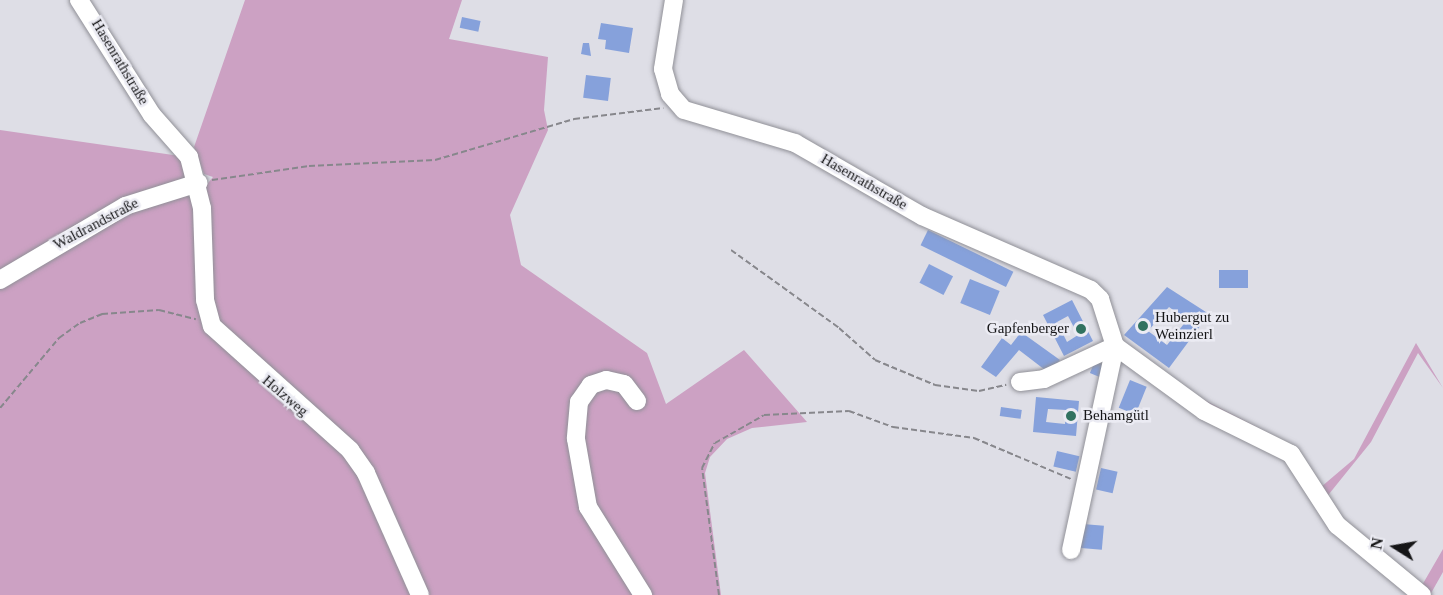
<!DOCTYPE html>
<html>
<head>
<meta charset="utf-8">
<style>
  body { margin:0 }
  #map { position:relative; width:1443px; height:595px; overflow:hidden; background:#dedee6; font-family:Georgia,serif }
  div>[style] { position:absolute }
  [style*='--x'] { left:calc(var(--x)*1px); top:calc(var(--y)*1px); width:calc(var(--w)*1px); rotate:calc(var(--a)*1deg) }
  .green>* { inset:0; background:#cca1c3 }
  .building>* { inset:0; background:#86a1db; transform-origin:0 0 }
  .path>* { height:2px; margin-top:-1px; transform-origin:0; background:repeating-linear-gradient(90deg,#87878c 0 6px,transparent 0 9px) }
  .roads { filter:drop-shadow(0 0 2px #909097) drop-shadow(0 0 2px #909097) }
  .minor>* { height:18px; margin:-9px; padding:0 9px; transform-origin:9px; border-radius:9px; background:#fff }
  .dots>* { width:16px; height:16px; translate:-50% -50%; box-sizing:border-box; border:3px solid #ebebf3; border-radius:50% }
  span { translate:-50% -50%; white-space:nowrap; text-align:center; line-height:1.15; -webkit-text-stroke:5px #ebebf3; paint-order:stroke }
  .street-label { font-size:15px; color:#151517 }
  .poi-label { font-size:15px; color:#151517 }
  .left { translate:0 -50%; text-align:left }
  .right { translate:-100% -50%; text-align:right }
  .north { position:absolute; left:1365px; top:517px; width:60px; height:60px; -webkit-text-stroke:4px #ebebf3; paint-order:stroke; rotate:281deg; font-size:16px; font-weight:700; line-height:24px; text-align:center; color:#151517 }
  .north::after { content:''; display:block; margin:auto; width:21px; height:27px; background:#151517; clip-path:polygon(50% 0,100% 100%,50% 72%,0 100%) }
</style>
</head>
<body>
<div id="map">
  <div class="green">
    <div style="clip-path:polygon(245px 0,462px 0,449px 39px,548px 57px,544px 110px,548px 130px,510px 215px,521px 265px,647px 353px,666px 404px,744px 350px,807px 422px,752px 428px,727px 439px,710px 457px,705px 473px,721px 595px,424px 595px,368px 469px,217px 324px,212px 307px,204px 188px,213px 177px,204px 174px,194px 147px)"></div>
    <div style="clip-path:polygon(0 130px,180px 156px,187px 181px,0 273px)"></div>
    <div style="clip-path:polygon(188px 192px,195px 196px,202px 327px,348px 454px,412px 595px,0 595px,0 286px,127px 210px)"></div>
    <div style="clip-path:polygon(1416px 343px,1443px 388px,1418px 353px,1371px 442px,1325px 499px,1352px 530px,1421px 587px,1443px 549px,1443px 572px,1430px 595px,1412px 595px,1333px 529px,1289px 461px,1174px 397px,1183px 389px,1290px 444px,1321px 487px,1354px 459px)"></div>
  </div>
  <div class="building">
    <div style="left:462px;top:17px;width:19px;height:11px;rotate:12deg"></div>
    <div style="clip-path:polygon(601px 23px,633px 28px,629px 53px,605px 49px,606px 40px,598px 39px)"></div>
    <div style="clip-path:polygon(583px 43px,589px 43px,591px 56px,581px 54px)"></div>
    <div style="left:586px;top:75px;width:25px;height:23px;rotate:7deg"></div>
    <div style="left:928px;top:230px;width:95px;height:17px;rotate:26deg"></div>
    <div style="left:929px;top:264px;width:27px;height:21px;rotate:27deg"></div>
    <div style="left:1219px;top:270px;width:29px;height:18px"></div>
    <div style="left:970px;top:279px;width:32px;height:26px;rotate:22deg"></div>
    <div style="clip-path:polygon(evenodd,1167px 287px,1209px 314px,1169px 368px,1124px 335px,1167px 287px,1169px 307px,1187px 320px,1167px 345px,1148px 331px,1169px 307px)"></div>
    <div style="clip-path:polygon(evenodd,1072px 300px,1093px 341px,1064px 356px,1043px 315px,1072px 300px,1068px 316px,1078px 335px,1067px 342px,1057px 322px,1068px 316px)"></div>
    <div style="clip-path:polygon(1021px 332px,1060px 360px,1049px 373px,1019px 350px,996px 377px,981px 367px,1002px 338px,1011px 345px)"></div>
    <div style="left:1095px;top:361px;width:13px;height:13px;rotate:23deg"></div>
    <div style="left:1130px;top:380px;width:18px;height:30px;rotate:22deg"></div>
    <div style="clip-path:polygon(evenodd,1036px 397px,1079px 401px,1076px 436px,1033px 432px,1036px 397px,1048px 409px,1066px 410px,1065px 424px,1046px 422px,1048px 409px)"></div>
    <div style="left:1001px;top:407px;width:21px;height:9px;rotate:8deg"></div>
    <div style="left:1057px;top:451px;width:23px;height:16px;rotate:13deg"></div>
    <div style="left:1101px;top:468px;width:17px;height:22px;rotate:13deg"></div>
    <div style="left:1083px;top:524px;width:21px;height:24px;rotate:5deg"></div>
  </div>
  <div class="path">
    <div style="--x:212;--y:180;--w:98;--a:-8.2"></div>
    <div style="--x:309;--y:166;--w:126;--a:-2.7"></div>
    <div style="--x:435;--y:160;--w:145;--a:-16.4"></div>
    <div style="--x:574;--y:119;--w:90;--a:-7"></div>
    <div style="--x:731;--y:250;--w:133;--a:35.8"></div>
    <div style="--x:839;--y:328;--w:48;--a:41.6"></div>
    <div style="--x:875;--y:360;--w:65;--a:22.6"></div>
    <div style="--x:935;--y:385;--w:44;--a:7.8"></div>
    <div style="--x:979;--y:391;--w:28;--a:-13"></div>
    <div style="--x:0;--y:408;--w:92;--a:-49.9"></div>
    <div style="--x:59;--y:338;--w:26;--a:-36"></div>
    <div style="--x:80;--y:323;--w:24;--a:-22"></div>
    <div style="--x:102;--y:314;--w:57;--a:-4"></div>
    <div style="--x:159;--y:310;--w:38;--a:14"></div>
    <div style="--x:719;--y:595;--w:128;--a:-97.6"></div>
    <div style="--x:702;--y:468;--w:28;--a:-63"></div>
    <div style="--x:715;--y:443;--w:56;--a:-29.7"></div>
    <div style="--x:764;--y:415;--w:85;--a:-2.7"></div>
    <div style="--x:849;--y:411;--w:47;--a:20"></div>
    <div style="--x:893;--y:427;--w:82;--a:7.7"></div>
    <div style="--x:974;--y:438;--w:105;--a:22.9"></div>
  </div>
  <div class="roads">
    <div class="minor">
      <div style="--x:79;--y:0;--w:136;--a:57.6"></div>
      <div style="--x:152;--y:115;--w:56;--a:48.6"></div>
      <div style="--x:189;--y:157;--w:53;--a:75.7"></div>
      <div style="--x:202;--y:208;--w:92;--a:88.1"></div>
      <div style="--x:205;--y:300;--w:27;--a:75"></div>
      <div style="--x:212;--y:326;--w:186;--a:41.9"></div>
      <div style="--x:350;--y:450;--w:28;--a:55"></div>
      <div style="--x:366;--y:473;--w:133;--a:66.1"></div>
      <div style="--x:674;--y:0;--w:70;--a:99.1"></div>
      <div style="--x:663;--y:69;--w:26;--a:74"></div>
      <div style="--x:670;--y:94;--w:21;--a:49"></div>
      <div style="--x:684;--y:110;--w:116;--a:16.6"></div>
      <div style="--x:795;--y:143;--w:146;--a:29.9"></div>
      <div style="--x:922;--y:216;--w:184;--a:23.6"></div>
      <div style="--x:1091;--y:290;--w:13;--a:45"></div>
      <div style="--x:1100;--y:299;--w:49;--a:72.3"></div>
      <div style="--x:1115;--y:346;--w:110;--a:36.1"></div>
      <div style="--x:1204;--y:411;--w:97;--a:26.3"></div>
      <div style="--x:1291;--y:454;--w:85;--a:57.1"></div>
      <div style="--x:1337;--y:525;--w:110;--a:39.5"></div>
      <div style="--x:0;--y:280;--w:145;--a:-30.6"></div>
      <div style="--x:125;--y:206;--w:77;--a:-17.5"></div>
      <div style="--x:1020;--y:382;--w:24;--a:-7"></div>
      <div style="--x:1044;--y:379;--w:78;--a:-24.9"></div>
      <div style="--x:637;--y:401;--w:21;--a:-127"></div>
      <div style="--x:624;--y:384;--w:18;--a:-167"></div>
      <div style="--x:606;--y:380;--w:16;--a:162"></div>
      <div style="--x:591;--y:385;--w:21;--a:125"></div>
      <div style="--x:579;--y:402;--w:37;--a:95"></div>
      <div style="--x:576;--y:439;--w:69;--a:80"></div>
      <div style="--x:588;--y:507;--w:104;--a:58"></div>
      <div style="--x:1071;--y:550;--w:209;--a:-77.8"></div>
    </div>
  </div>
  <div class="dots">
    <div style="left:1143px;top:326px;background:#317260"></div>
    <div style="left:1081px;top:329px;background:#317260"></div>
    <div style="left:1071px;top:416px;background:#317260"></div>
  </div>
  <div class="street-label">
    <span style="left:120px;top:62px;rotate:59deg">Hasenrathstraße</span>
    <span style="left:864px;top:182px;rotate:30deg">Hasenrathstraße</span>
    <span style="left:96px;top:224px;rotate:-28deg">Waldrandstraße</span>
    <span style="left:285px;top:396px;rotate:40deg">Holzweg</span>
  </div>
  <div class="poi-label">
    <span class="left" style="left:1155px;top:326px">Hubergut zu<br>Weinzierl</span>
    <span class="right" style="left:1069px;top:329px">Gapfenberger</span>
    <span class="left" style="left:1083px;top:416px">Behamgütl</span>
  </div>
  <div class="north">N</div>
</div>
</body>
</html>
